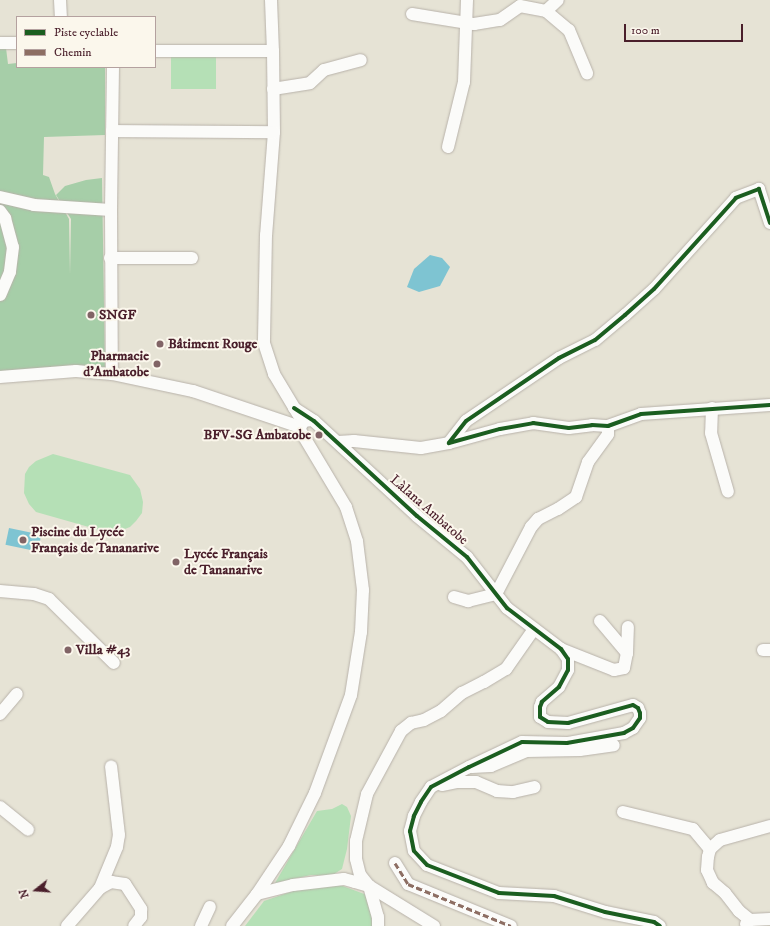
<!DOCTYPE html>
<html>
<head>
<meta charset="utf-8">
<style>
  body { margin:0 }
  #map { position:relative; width:770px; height:926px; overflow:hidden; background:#e6e3d5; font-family:"IM FELL DW Pica",serif }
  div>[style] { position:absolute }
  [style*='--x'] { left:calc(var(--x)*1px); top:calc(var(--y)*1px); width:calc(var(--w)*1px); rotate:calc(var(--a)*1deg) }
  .green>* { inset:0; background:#b5e0b6; transform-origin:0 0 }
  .forest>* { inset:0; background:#a6cea8 }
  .water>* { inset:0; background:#7ec4d2; transform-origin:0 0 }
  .roads { filter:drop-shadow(0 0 1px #b8b2aa) drop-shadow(0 0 1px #b8b2aa) }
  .minor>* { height:12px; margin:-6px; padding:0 6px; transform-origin:6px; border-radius:6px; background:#fbfbf9 }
  .quiet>* { height:3px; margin-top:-1.5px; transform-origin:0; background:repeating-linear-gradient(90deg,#8d6e63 0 6px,transparent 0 9px) }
  .cycleway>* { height:4px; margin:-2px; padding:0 2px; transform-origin:2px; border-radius:2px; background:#1b5e20 }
  .dots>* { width:11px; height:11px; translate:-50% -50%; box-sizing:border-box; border:2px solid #fbf7ec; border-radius:50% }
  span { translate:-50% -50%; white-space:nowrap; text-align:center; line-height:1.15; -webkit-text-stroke:4px #fbf7ec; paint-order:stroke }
  .poi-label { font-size:14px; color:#4a1f2b; font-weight:700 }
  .left { translate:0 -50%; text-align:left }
  .right { translate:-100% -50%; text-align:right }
  .street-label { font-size:14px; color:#4a1f2b }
  .legend { position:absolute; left:16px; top:16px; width:140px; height:52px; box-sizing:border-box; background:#fbf7ec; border:1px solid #b4a19f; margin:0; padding:5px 7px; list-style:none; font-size:12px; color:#4a1f2b }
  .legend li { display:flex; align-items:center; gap:8px; height:20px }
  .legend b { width:20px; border:1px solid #b4a19f }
  .north { position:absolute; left:16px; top:870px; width:40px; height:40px; -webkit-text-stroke:3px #fbf7ec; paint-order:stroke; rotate:253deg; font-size:11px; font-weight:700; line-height:16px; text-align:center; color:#4a1f2b }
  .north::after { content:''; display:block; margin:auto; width:14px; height:18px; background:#4a1f2b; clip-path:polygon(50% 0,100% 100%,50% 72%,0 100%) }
  .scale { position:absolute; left:624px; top:24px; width:119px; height:18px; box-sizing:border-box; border:2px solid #4a1f2b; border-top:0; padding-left:5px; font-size:12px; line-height:14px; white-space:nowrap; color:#4a1f2b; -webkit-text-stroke:3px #fbf7ec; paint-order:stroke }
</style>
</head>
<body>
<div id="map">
  <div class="green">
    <div style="left:216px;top:57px;width:32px;height:45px;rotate:90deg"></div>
    <div style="clip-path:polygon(53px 454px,130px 475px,140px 489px,143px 502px,142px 513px,136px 521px,130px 527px,117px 532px,103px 531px,36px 512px,29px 504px,24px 493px,25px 474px,29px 467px,36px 461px)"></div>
    <div style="clip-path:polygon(342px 804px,347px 807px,351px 816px,347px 849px,342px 869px,331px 876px,311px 875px,275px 883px,317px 811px,332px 809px)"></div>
    <div style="clip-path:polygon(340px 885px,367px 895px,373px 926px,245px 926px,264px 901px,296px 890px)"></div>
  </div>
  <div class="forest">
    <div style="clip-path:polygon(0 48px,6px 48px,8px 64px,17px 63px,17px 67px,105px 67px,105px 135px,44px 137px,43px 175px,49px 177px,55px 194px,69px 219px,70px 275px,71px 219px,56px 195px,65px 186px,86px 180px,102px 178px,105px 370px,0 373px)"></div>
  </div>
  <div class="water">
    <div style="clip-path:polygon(430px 255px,442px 258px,450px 267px,440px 286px,419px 292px,407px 287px,414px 269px)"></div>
    <div style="left:9px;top:528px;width:33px;height:17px;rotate:12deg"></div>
  </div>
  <div class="roads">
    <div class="minor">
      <div style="--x:60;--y:0;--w:17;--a:87"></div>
      <div style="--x:271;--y:0;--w:51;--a:87.8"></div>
      <div style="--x:273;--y:51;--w:81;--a:89.3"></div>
      <div style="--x:274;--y:132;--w:103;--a:94.4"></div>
      <div style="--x:266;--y:235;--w:108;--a:91.1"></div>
      <div style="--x:264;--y:343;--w:33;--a:72"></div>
      <div style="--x:274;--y:374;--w:47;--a:59"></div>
      <div style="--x:546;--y:11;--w:16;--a:-43"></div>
      <div style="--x:412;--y:14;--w:63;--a:9.2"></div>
      <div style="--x:474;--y:24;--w:26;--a:-9"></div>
      <div style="--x:500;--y:20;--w:24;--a:-35"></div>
      <div style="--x:520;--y:6;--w:26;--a:11"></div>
      <div style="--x:546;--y:11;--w:30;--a:40"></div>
      <div style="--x:569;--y:30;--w:47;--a:67.3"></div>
      <div style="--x:0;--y:43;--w:17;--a:0"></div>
      <div style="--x:155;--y:51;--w:118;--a:0"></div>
      <div style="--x:273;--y:89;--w:37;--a:-9"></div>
      <div style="--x:310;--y:83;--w:19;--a:-43"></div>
      <div style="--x:324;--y:70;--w:38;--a:-15"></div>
      <div style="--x:112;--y:131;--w:162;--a:0.4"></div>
      <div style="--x:448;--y:147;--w:67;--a:-76.2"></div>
      <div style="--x:464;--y:82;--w:82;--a:-87.9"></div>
      <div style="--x:0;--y:197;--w:35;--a:13"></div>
      <div style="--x:34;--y:205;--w:77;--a:3.7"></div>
      <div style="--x:111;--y:210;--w:164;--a:89.7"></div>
      <div style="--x:111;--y:210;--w:143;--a:-89.2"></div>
      <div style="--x:0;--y:211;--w:9;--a:54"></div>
      <div style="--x:5;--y:218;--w:30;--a:75"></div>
      <div style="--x:13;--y:247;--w:25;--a:97"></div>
      <div style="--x:10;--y:272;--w:25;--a:113"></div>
      <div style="--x:770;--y:223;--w:36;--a:-108"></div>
      <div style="--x:759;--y:189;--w:25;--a:159"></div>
      <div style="--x:736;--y:198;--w:122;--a:132"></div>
      <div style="--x:654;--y:289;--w:39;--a:138"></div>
      <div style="--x:625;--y:315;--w:39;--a:140"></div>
      <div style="--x:595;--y:340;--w:40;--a:153.4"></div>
      <div style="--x:559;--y:358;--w:112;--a:145.9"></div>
      <div style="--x:466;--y:421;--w:28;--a:128"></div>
      <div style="--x:449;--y:443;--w:53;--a:-15.4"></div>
      <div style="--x:500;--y:429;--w:34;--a:-10"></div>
      <div style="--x:533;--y:423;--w:36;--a:8"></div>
      <div style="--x:569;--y:428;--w:23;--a:-7"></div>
      <div style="--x:592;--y:425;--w:16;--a:4"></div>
      <div style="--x:608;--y:426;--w:35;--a:-20"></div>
      <div style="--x:641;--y:414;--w:129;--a:-4"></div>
      <div style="--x:110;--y:258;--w:82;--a:0"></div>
      <div style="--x:0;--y:377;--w:76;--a:-4.5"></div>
      <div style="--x:76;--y:371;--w:36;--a:5"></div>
      <div style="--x:112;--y:374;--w:83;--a:11.9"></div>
      <div style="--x:193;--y:391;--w:113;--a:18.6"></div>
      <div style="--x:294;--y:408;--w:24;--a:33"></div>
      <div style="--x:314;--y:421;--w:140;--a:42.7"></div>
      <div style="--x:417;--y:516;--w:65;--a:39.4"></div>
      <div style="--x:467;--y:557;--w:65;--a:51.9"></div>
      <div style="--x:507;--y:608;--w:68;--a:37.2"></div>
      <div style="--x:561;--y:649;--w:12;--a:55"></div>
      <div style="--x:568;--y:659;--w:11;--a:90"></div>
      <div style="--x:568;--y:670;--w:19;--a:118"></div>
      <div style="--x:559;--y:687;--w:23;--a:139"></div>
      <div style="--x:542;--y:702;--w:5;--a:112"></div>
      <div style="--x:540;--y:707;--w:10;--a:90"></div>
      <div style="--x:540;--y:717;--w:9;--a:32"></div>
      <div style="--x:548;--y:722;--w:20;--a:3"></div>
      <div style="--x:568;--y:723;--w:67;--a:-15.5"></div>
      <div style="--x:633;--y:705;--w:6;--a:31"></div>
      <div style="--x:638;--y:708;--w:5;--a:68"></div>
      <div style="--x:640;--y:713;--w:5;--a:90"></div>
      <div style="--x:640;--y:718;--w:12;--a:125"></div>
      <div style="--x:633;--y:728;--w:10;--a:151"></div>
      <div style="--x:624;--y:733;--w:58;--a:170"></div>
      <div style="--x:567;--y:743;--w:45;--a:-178.7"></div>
      <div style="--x:522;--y:742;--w:59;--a:154.7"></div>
      <div style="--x:469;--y:767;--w:43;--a:152.2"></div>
      <div style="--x:431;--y:787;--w:18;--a:124"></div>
      <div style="--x:421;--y:802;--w:16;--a:117"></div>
      <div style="--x:414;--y:816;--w:16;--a:105"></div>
      <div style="--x:410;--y:831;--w:20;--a:79"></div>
      <div style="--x:414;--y:851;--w:19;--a:47"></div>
      <div style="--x:427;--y:865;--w:77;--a:21.3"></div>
      <div style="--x:499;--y:893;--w:55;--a:3.1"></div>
      <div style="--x:554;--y:896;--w:53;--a:17.4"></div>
      <div style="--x:605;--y:912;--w:50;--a:11.5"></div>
      <div style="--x:654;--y:922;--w:7;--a:34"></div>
      <div style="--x:712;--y:408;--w:25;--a:92"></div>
      <div style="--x:711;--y:433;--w:61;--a:73.9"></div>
      <div style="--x:338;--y:442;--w:16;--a:-4"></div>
      <div style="--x:354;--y:441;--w:67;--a:6"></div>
      <div style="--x:421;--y:448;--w:28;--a:-10"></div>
      <div style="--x:0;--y:591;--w:34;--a:5"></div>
      <div style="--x:34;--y:594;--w:16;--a:18"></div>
      <div style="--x:49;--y:599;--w:91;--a:44.6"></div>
      <div style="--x:454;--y:597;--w:15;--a:16"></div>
      <div style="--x:468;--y:601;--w:29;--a:-14"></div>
      <div style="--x:496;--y:594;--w:76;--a:-62.4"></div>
      <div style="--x:531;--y:527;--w:11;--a:-49"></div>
      <div style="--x:538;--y:519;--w:22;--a:-27"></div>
      <div style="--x:558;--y:509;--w:22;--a:-34"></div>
      <div style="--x:576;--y:497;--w:37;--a:-71"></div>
      <div style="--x:588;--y:462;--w:34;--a:-54"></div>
      <div style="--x:608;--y:434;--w:8;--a:-90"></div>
      <div style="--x:600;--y:621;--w:42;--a:49.8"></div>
      <div style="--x:561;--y:649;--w:57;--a:21.6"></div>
      <div style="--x:614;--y:670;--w:10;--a:-11"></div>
      <div style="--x:624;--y:668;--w:15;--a:-79"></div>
      <div style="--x:627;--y:653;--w:26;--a:-88"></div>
      <div style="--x:763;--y:650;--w:7;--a:0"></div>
      <div style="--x:0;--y:714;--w:26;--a:-50"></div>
      <div style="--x:472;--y:767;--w:19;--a:-3"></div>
      <div style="--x:491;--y:766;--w:38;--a:-23"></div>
      <div style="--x:526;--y:751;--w:54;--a:-1.1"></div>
      <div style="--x:580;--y:750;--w:34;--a:-8"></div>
      <div style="--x:442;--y:785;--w:16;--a:-11"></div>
      <div style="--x:458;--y:782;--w:18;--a:0"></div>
      <div style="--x:476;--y:782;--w:23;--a:23"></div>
      <div style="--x:497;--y:791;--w:16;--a:4"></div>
      <div style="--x:513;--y:792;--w:22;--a:-13"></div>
      <div style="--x:0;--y:807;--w:36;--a:39"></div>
      <div style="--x:623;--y:812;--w:72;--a:13.7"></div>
      <div style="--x:693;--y:829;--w:26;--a:50"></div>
      <div style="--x:395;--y:863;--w:25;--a:58"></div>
      <div style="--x:408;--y:884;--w:111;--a:22.2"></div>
      <div style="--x:100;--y:888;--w:13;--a:-29"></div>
      <div style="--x:111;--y:882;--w:14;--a:8"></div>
      <div style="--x:125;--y:884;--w:30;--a:57"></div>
      <div style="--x:141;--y:909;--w:8;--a:90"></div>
      <div style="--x:141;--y:917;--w:11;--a:128"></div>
      <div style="--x:257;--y:894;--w:37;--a:-14"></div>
      <div style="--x:293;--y:885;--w:51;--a:-6.7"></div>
      <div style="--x:344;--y:879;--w:11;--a:15"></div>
      <div style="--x:355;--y:882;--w:15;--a:16"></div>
      <div style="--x:369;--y:886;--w:32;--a:74"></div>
      <div style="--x:378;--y:917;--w:9;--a:90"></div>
      <div style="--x:750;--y:920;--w:14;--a:-141"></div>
      <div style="--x:739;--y:911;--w:23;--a:-128"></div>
      <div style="--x:725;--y:893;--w:16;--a:-140"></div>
      <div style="--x:713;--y:883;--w:14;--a:-115"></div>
      <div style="--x:707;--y:870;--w:13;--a:-86"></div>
      <div style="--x:708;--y:857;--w:8;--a:-76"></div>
      <div style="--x:710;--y:849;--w:13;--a:-42"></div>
      <div style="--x:720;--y:840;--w:52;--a:-15.6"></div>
      <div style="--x:746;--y:924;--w:6;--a:-45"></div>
      <div style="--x:750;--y:920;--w:20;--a:-3"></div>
      <div style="--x:67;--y:926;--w:50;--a:-49"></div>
      <div style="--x:100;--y:888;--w:44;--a:-67.5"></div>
      <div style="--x:117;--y:847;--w:12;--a:-81"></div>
      <div style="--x:119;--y:835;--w:69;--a:-96.6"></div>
      <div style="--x:201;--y:926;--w:21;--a:-65"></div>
      <div style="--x:232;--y:926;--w:41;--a:-52"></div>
      <div style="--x:257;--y:894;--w:58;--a:-56.3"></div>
      <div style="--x:289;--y:846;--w:59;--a:-63.9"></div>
      <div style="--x:315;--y:793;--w:104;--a:-69.8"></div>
      <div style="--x:351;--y:695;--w:64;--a:-81"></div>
      <div style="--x:361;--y:632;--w:42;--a:-87.3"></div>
      <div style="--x:363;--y:590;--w:49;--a:-97"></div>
      <div style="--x:357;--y:541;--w:36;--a:-108"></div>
      <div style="--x:346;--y:507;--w:90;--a:-120.9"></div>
      <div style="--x:300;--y:430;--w:5;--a:-79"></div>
      <div style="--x:301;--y:425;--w:5;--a:-53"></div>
      <div style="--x:304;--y:421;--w:7;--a:-8"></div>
      <div style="--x:434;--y:926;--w:76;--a:-148.4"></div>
      <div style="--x:369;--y:886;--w:14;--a:-129"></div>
      <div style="--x:360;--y:875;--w:16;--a:-104"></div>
      <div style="--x:356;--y:859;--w:18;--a:-90"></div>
      <div style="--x:356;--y:841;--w:48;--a:-76.8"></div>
      <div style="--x:367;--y:794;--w:72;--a:-61.6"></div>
      <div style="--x:401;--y:731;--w:13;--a:-39"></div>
      <div style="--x:411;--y:723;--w:13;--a:-13"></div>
      <div style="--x:424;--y:720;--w:19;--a:-28"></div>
      <div style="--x:441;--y:711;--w:28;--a:-41"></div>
      <div style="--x:462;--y:693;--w:25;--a:-27"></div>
      <div style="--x:484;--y:682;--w:26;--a:-31"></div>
      <div style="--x:506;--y:669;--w:49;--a:-55"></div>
    </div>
  </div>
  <div class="quiet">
    <div style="--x:395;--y:863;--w:25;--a:58"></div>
    <div style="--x:408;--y:884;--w:111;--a:22.2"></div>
  </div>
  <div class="cycleway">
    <div style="--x:770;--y:223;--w:36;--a:-108"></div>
    <div style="--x:759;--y:189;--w:25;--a:159"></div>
    <div style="--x:736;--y:198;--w:122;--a:132"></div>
    <div style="--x:654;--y:289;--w:39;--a:138"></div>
    <div style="--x:625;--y:315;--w:39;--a:140"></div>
    <div style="--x:595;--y:340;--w:40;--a:153.4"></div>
    <div style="--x:559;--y:358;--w:112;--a:145.9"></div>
    <div style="--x:466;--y:421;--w:28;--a:128"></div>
    <div style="--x:449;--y:443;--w:53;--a:-15.4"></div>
    <div style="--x:500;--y:429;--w:34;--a:-10"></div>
    <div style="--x:533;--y:423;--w:36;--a:8"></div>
    <div style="--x:569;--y:428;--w:23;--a:-7"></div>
    <div style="--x:592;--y:425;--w:16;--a:4"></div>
    <div style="--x:608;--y:426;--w:35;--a:-20"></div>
    <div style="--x:641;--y:414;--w:129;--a:-4"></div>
    <div style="--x:294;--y:408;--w:24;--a:33"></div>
    <div style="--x:314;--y:421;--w:140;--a:42.7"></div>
    <div style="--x:417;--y:516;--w:65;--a:39.4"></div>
    <div style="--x:467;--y:557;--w:65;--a:51.9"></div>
    <div style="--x:507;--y:608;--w:68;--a:37.2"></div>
    <div style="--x:561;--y:649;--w:12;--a:55"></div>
    <div style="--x:568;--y:659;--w:11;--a:90"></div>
    <div style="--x:568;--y:670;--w:19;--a:118"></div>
    <div style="--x:559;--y:687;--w:23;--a:139"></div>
    <div style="--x:542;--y:702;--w:5;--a:112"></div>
    <div style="--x:540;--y:707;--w:10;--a:90"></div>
    <div style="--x:540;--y:717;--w:9;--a:32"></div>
    <div style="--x:548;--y:722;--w:20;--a:3"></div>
    <div style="--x:568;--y:723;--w:67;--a:-15.5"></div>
    <div style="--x:633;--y:705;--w:6;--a:31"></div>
    <div style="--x:638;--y:708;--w:5;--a:68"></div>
    <div style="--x:640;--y:713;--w:5;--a:90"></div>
    <div style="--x:640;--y:718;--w:12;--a:125"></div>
    <div style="--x:633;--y:728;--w:10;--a:151"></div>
    <div style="--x:624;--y:733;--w:58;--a:170"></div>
    <div style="--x:567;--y:743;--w:45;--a:-178.7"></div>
    <div style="--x:522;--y:742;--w:59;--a:154.7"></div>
    <div style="--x:469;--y:767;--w:43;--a:152.2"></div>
    <div style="--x:431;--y:787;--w:18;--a:124"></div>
    <div style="--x:421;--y:802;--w:16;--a:117"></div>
    <div style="--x:414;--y:816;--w:16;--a:105"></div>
    <div style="--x:410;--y:831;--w:20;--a:79"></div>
    <div style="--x:414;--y:851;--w:19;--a:47"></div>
    <div style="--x:427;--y:865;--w:77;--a:21.3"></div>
    <div style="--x:499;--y:893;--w:55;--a:3.1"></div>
    <div style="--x:554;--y:896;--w:53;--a:17.4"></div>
    <div style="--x:605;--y:912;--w:50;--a:11.5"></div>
    <div style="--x:654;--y:922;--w:7;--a:34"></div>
  </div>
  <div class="dots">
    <div style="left:91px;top:315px;background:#816466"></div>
    <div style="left:160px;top:344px;background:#816466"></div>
    <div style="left:157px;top:364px;background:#816466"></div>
    <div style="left:319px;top:435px;background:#816466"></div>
    <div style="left:23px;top:540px;background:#816466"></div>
    <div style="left:176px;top:562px;background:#816466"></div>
    <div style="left:68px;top:650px;background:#816466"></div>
  </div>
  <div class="poi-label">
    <span class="left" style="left:99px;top:315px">SNGF</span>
    <span class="left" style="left:168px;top:344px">Bâtiment Rouge</span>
    <span class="right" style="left:149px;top:364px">Pharmacie<br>d'Ambatobe</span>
    <span class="right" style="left:311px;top:435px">BFV-SG Ambatobe</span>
    <span class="left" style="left:31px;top:540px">Piscine du Lycée<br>Français de Tananarive</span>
    <span class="left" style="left:184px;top:562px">Lycée Français<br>de Tananarive</span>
    <span class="left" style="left:76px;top:650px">Villa #43</span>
  </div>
  <div class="street-label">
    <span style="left:429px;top:510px;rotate:41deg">Làlana Ambatobe</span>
  </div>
  <ul class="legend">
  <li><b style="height:5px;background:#1b5e20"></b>Piste cyclable</li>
  <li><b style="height:5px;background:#8d6e63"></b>Chemin</li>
  </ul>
  <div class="north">N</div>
  <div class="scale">100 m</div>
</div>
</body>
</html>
